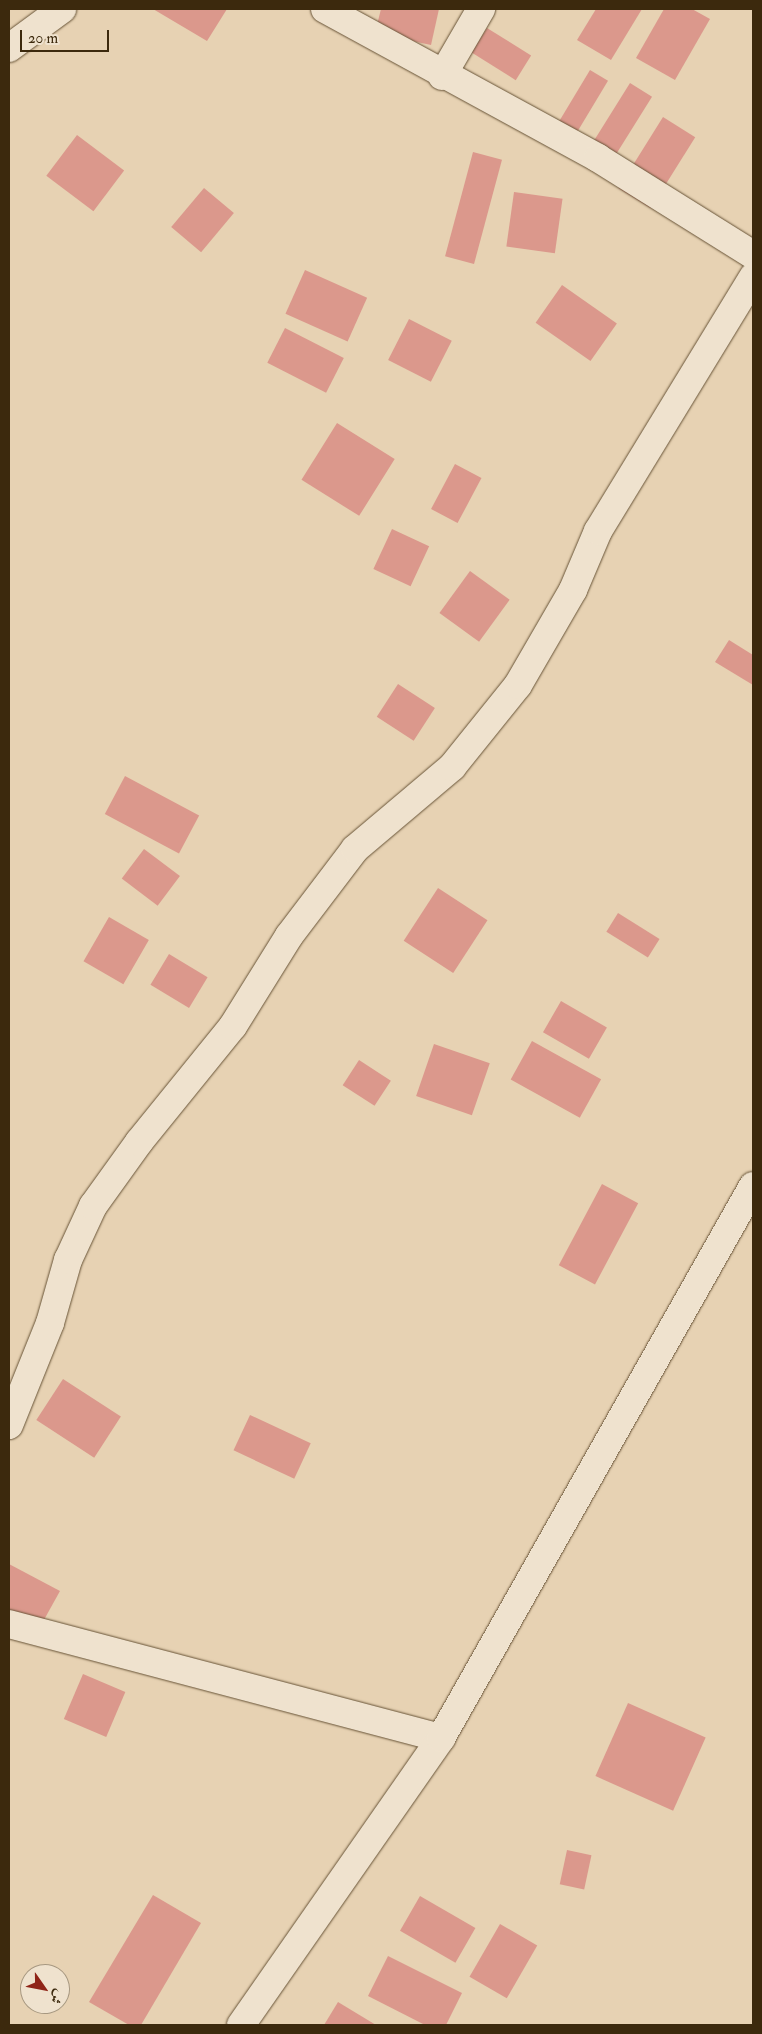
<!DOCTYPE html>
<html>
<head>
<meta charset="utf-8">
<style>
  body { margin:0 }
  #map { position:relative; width:762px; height:2034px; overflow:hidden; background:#e7d2b3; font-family:"IM FELL Double Pica",Amiri,serif }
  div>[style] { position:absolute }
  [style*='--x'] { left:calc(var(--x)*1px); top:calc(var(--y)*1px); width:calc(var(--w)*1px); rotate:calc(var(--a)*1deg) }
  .building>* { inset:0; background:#db988c; transform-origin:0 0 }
  .roads { filter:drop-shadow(0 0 1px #675336) drop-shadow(0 0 1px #675336) }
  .minor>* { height:28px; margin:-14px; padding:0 14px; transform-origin:14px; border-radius:14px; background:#efe2ce }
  span { translate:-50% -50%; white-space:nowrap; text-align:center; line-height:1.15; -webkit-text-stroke:4.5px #efe2ce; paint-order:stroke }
  .frame { position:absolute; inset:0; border:10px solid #3c290d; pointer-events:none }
  .north { position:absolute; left:20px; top:1964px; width:50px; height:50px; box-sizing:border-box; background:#efe2ce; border:1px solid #a79881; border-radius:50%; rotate:123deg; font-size:14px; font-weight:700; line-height:20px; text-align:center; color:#3c290d }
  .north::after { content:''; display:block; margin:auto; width:18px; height:22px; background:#8f2418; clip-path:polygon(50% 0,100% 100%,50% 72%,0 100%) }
  .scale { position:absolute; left:20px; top:30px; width:89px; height:22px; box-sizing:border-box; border:2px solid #3c290d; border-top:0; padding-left:6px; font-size:15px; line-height:18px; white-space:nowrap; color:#3c290d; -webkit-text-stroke:4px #efe2ce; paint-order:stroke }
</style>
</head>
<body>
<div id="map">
  <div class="building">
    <div style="clip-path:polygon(153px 9px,227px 9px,207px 41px)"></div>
    <div style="clip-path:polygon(381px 9px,439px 9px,431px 45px,375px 33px)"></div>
    <div style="clip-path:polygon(596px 9px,642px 9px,611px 60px,577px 40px)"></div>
    <div style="clip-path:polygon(664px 9px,692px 9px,710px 19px,675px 80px,636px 58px)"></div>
    <div style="left:487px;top:28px;width:52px;height:29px;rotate:32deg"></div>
    <div style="left:590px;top:70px;width:21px;height:68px;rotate:31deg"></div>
    <div style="left:630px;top:83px;width:26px;height:69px;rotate:32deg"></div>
    <div style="left:663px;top:117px;width:38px;height:84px;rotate:32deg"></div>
    <div style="left:77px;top:135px;width:59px;height:51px;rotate:37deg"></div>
    <div style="left:473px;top:152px;width:30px;height:108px;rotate:15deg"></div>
    <div style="left:204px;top:188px;width:39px;height:51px;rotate:40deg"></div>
    <div style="left:514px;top:192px;width:49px;height:55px;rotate:8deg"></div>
    <div style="left:305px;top:270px;width:68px;height:48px;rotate:24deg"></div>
    <div style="left:562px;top:285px;width:67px;height:46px;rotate:35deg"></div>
    <div style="left:409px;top:319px;width:48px;height:46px;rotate:27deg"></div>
    <div style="left:285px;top:328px;width:66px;height:39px;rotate:27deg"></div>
    <div style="left:337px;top:423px;width:68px;height:67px;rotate:32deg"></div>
    <div style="left:455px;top:464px;width:30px;height:51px;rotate:28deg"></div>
    <div style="left:392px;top:529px;width:41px;height:44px;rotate:25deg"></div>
    <div style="left:470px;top:571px;width:49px;height:52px;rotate:36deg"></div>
    <div style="clip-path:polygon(729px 640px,753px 655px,753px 685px,715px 662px)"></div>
    <div style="left:398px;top:684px;width:44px;height:39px;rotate:33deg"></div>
    <div style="left:125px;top:776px;width:84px;height:43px;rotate:28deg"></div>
    <div style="left:144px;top:849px;width:45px;height:37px;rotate:37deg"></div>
    <div style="left:438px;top:888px;width:59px;height:63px;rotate:33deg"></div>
    <div style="left:618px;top:913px;width:49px;height:22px;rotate:32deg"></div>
    <div style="left:109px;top:917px;width:46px;height:51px;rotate:30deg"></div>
    <div style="left:169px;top:954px;width:45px;height:36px;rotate:31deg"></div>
    <div style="left:561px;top:1001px;width:53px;height:36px;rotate:30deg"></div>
    <div style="left:532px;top:1041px;width:79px;height:44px;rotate:29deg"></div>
    <div style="left:434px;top:1044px;width:59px;height:55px;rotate:19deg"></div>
    <div style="left:359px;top:1060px;width:38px;height:30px;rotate:33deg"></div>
    <div style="left:602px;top:1184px;width:41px;height:92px;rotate:28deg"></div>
    <div style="left:63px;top:1379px;width:69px;height:49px;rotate:33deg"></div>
    <div style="left:250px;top:1415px;width:67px;height:39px;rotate:25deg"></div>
    <div style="clip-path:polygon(9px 1564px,60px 1591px,35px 1636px,9px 1621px)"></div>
    <div style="left:83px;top:1674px;width:46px;height:49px;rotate:23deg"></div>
    <div style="left:628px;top:1703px;width:85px;height:80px;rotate:24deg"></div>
    <div style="left:567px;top:1850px;width:25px;height:35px;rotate:12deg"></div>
    <div style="clip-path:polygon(153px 1895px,201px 1923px,141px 2025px,129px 2025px,89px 2002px)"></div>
    <div style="left:420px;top:1896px;width:64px;height:40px;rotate:30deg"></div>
    <div style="left:500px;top:1924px;width:43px;height:61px;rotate:30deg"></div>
    <div style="clip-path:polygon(388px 1956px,462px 1993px,446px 2025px,425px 2025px,368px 1996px)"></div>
    <div style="clip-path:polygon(338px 2002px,376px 2025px,324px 2025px)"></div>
  </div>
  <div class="roads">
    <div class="minor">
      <div style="--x:325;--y:9;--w:311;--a:28.6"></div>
      <div style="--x:598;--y:158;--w:183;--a:32"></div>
      <div style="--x:9;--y:48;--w:66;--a:-36.3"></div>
      <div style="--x:442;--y:76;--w:78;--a:-59.8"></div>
      <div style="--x:9;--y:1425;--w:110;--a:-68.1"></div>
      <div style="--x:50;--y:1323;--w:66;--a:-74.1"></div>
      <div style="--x:68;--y:1260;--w:60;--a:-65.2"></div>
      <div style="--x:93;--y:1206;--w:79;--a:-54.3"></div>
      <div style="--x:139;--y:1142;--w:149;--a:-51"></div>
      <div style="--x:233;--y:1026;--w:106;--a:-58.1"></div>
      <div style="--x:289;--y:936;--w:109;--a:-52.8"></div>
      <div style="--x:355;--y:849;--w:127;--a:-40.2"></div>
      <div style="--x:452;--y:767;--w:105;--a:-51.2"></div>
      <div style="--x:518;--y:685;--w:110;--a:-59.9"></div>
      <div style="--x:573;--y:590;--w:64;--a:-67"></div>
      <div style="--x:598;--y:531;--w:298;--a:-58.6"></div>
      <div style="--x:9;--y:1624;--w:447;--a:14.8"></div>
      <div style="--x:241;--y:2025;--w:350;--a:-55.1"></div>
      <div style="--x:441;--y:1738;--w:634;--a:-60.52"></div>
    </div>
  </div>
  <div class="frame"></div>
  <div class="north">ش</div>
  <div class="scale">20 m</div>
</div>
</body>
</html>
